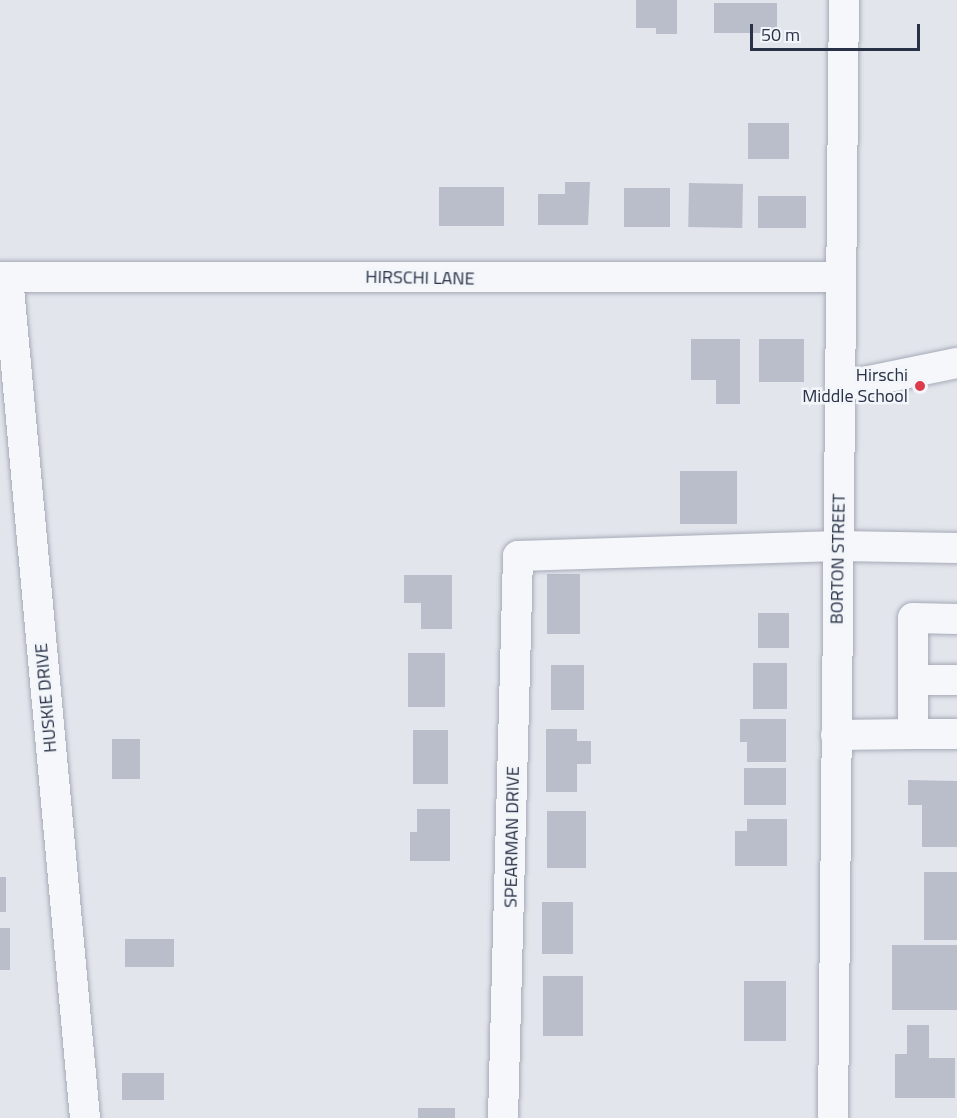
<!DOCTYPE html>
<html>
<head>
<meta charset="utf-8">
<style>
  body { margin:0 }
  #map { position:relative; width:957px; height:1118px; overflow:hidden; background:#e2e5ec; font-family:"Titillium Web",sans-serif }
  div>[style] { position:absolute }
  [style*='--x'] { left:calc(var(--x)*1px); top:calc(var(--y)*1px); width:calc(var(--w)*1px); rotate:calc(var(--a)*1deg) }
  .building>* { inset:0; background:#b9beca; transform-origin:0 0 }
  .roads { filter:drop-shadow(0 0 2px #a6abb7) drop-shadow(0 0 2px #a6abb7) }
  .minor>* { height:30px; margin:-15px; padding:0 15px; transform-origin:15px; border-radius:15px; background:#f5f7fa }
  .dots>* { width:16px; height:16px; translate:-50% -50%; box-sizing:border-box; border:3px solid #f2f5f9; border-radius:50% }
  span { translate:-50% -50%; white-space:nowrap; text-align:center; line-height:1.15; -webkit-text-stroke:5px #f2f5f9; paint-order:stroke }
  .street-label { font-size:18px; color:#283146 }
  .poi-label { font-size:18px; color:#283146 }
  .right { translate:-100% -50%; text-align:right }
  .scale { position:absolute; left:750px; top:24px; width:170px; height:27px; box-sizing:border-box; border:3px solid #283146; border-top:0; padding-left:8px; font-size:18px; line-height:21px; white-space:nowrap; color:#283146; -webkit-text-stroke:4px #f2f5f9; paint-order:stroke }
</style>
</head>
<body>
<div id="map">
  <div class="building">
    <div style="clip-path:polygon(636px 0,677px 0,677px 34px,656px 34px,656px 28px,636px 28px)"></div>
    <div style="left:714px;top:3px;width:63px;height:30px"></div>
    <div style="left:748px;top:123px;width:41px;height:36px"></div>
    <div style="clip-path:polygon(565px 182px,590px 182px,588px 225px,538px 225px,538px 194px,565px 194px)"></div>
    <div style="left:689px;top:183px;width:54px;height:44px;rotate:1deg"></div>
    <div style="left:439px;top:187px;width:65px;height:39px"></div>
    <div style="left:624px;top:188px;width:46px;height:39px"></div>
    <div style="left:758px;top:196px;width:48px;height:32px"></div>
    <div style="clip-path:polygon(691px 339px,740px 339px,740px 404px,716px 404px,716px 380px,691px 380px)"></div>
    <div style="left:759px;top:339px;width:45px;height:43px"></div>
    <div style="left:680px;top:471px;width:57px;height:53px"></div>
    <div style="left:547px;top:574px;width:33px;height:60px"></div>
    <div style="clip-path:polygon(404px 575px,452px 575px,452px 629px,421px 629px,421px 603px,404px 603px)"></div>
    <div style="left:758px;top:613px;width:31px;height:35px"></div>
    <div style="left:408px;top:653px;width:37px;height:54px"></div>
    <div style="left:753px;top:663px;width:34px;height:46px"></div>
    <div style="left:551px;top:665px;width:33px;height:45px"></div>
    <div style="clip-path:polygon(740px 719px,786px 719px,786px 762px,747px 762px,747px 742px,740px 742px)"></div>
    <div style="clip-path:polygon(546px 729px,577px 729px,577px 741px,591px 741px,591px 764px,577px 764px,577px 792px,546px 792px)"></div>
    <div style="left:413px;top:730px;width:35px;height:54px"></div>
    <div style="left:112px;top:739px;width:28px;height:40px"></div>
    <div style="left:744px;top:768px;width:42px;height:37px"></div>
    <div style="clip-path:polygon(908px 780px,957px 781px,957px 847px,922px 847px,922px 805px,908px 805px)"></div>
    <div style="clip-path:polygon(417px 809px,450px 809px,450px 861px,410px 861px,410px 832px,417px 832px)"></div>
    <div style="left:547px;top:811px;width:39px;height:57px"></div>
    <div style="clip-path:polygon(747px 819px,787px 819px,787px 866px,735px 866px,735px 831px,747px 831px)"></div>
    <div style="left:924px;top:872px;width:33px;height:68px"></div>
    <div style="left:0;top:877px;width:6px;height:35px"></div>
    <div style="left:542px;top:902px;width:31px;height:52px"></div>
    <div style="left:0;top:928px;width:10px;height:42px"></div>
    <div style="left:125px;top:939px;width:49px;height:28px"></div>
    <div style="left:957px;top:945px;width:65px;height:65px;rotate:90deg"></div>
    <div style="left:543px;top:976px;width:40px;height:60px"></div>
    <div style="left:744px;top:981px;width:42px;height:60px"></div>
    <div style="clip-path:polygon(907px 1025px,929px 1025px,929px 1058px,955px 1058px,955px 1098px,895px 1098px,895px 1054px,907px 1054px)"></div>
    <div style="left:122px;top:1073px;width:42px;height:27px"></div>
    <div style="left:418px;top:1108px;width:37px;height:10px"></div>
  </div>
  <div class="roads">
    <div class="minor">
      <div style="--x:0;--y:277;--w:841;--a:0"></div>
      <div style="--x:8;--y:277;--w:845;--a:84.77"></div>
      <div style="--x:840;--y:387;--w:119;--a:-11.6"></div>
      <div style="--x:913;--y:680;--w:44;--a:0"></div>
      <div style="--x:913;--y:734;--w:44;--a:0"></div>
      <div style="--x:836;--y:735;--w:77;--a:-0.7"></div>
      <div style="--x:913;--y:734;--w:116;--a:-90"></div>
      <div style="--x:913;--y:618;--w:44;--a:1.3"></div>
      <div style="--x:503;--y:1118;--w:562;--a:-88.47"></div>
      <div style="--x:518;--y:556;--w:320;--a:-1.8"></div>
      <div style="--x:838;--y:546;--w:119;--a:1"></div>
      <div style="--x:833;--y:1118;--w:1118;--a:-89.44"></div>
    </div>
  </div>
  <div class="dots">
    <div style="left:920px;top:386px;background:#dd3b4b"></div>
  </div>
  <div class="street-label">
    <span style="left:420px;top:278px;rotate:1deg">HIRSCHI LANE</span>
    <span style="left:838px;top:559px;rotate:-89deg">BORTON STREET</span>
    <span style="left:46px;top:698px;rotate:-95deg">HUSKIE DRIVE</span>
    <span style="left:512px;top:837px;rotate:-89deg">SPEARMAN DRIVE</span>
  </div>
  <div class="poi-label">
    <span class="right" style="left:908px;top:386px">Hirschi<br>Middle School</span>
  </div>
  <div class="scale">50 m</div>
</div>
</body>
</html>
